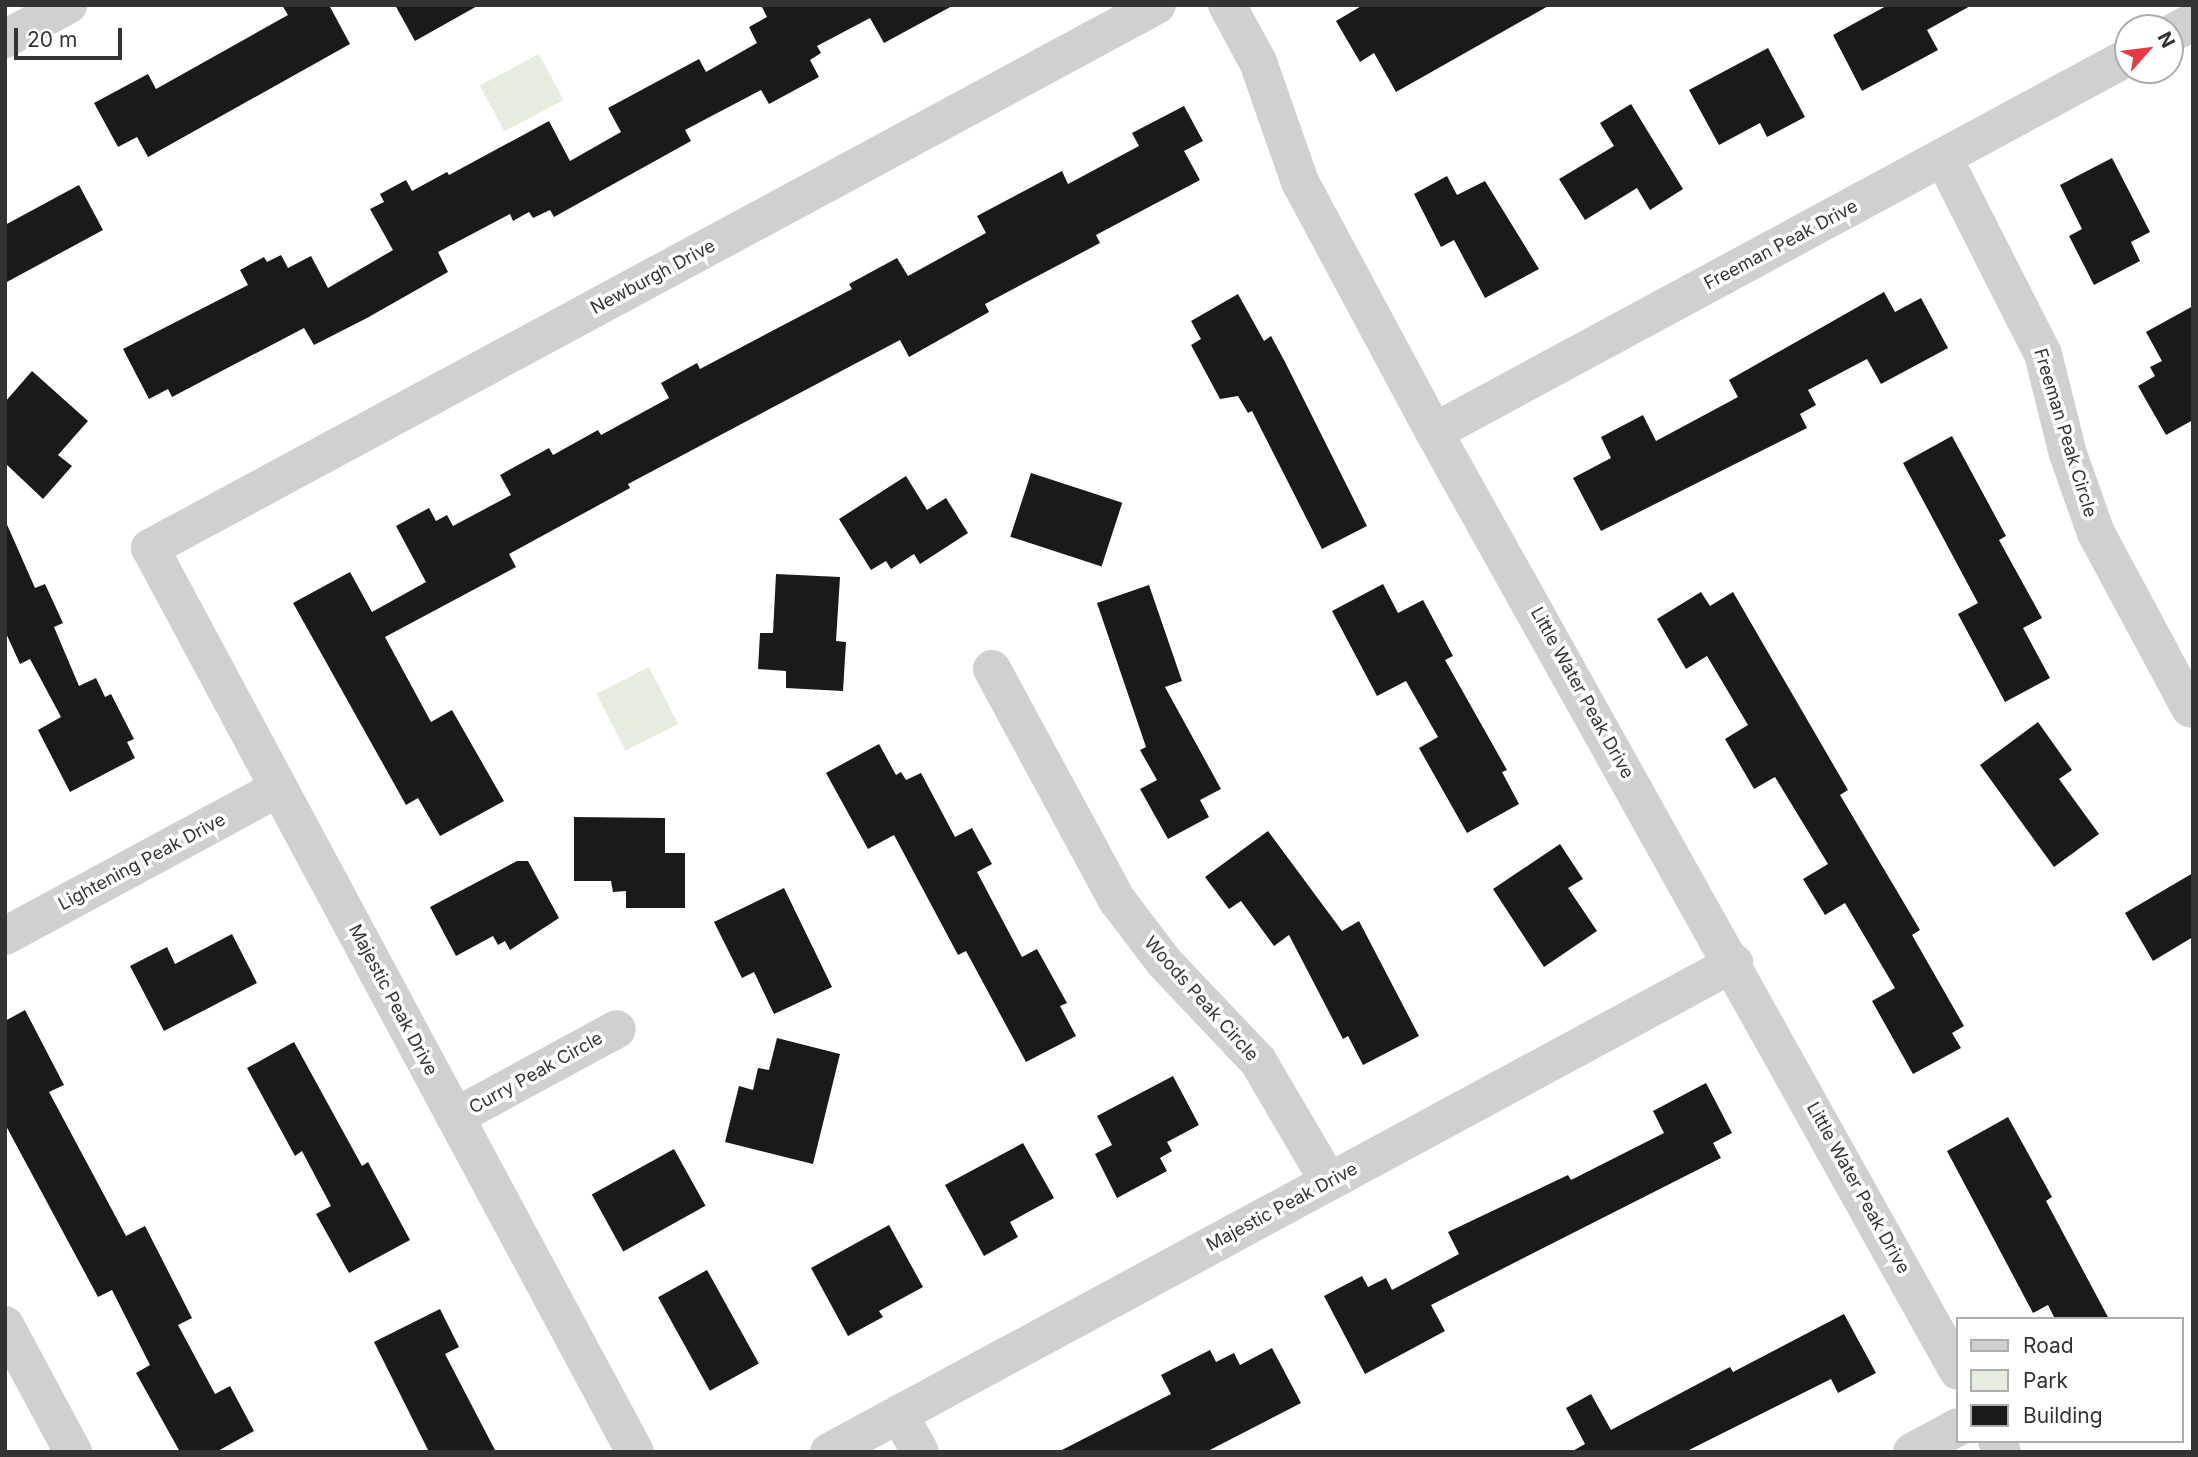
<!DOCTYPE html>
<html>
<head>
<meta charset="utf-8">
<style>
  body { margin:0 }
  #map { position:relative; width:2198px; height:1457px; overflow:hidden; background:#fff; font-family:Inter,sans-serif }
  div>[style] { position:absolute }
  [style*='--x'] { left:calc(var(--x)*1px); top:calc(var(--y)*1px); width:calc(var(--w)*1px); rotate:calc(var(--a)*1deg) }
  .green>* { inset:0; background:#e6ecdf; transform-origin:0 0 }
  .building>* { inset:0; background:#1a1a1a; transform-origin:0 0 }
  .minor>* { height:38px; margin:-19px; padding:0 19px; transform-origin:19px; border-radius:19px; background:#d0d0d0 }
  span { translate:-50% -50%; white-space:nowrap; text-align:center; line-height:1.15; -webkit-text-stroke:7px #fff; paint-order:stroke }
  .street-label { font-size:18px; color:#333 }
  .frame { position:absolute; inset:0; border:7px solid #333; pointer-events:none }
  .legend { position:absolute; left:1956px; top:1317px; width:228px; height:126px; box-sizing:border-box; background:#fff; border:2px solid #adadad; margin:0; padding:9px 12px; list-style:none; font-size:21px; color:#333 }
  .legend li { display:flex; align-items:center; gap:14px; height:35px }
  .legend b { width:35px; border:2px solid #adadad }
  .north { position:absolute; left:2114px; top:14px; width:70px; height:70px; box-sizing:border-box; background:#fff; border:2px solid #adadad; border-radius:50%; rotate:62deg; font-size:19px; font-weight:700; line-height:28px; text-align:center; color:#333 }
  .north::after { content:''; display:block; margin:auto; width:24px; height:32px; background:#e63946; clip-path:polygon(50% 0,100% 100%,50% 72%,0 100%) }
  .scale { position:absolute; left:14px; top:28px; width:108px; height:32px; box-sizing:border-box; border:4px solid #333; border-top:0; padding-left:9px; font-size:21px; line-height:24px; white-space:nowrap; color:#333; -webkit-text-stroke:5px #fff; paint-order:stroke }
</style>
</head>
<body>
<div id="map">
  <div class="green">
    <div style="left:539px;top:54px;width:52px;height:67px;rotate:62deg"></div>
    <div style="left:649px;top:667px;width:64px;height:59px;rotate:63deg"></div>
  </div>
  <div class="building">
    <div style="clip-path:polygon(282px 5px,329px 5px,350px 44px,148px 157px,137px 137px,118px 147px,94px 103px,148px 74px,156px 89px,288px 15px)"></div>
    <div style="clip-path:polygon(395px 5px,479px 5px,415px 41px)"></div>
    <div style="clip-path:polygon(761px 5px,954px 5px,884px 43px,870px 18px,817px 46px,821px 53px,810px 60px,819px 77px,769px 104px,761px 90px,685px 130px,691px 141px,554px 217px,550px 210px,533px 218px,529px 212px,513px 221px,510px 214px,438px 252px,448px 272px,367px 318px,314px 345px,304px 328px,172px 397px,168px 389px,149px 399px,123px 349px,248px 285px,240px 270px,264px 257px,267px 262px,281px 255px,288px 268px,311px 256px,328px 288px,393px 250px,370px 209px,384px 202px,380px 194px,406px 180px,412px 191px,447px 172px,449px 175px,549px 121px,570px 161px,621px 132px,608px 108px,699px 59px,706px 72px,757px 43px,749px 27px,767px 17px)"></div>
    <div style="clip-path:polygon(1363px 5px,1550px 5px,1396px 92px,1374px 53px,1360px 62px,1336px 21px)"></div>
    <div style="clip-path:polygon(1888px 5px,1972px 5px,1927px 30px,1938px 50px,1862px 91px,1833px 35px)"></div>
    <div style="clip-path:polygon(1768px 48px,1805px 117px,1767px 137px,1760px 123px,1719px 145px,1689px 90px)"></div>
    <div style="clip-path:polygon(1631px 104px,1683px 189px,1650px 210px,1637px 188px,1585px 220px,1559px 179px,1614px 146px,1600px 123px)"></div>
    <div style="clip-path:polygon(1184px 106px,1203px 141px,1184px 151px,1200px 180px,1096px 235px,1100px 243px,985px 304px,989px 312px,909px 357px,900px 340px,628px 484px,630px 488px,509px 554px,516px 567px,385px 637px,431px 722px,452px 710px,504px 801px,440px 836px,418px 798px,406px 805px,293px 603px,350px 572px,372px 612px,426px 582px,396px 526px,429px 508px,436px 521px,447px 515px,453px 526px,511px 495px,500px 475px,549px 448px,553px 455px,598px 430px,601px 435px,669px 398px,661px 383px,697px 363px,700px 369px,852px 289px,849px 284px,897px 258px,908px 276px,986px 233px,977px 216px,1062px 171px,1068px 184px,1139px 146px,1132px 133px)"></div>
    <div style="clip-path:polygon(2112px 158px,2150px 232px,2131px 242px,2140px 261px,2094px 285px,2069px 236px,2082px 229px,2060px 185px)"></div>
    <div style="clip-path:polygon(1447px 176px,1457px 195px,1485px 181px,1539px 269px,1485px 298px,1454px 240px,1441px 247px,1414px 194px)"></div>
    <div style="clip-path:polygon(79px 185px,103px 230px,5px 283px,5px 225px)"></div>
    <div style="clip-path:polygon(1884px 292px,1895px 312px,1921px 298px,1948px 348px,1881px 384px,1867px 359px,1808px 390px,1816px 405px,1800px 414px,1807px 428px,1601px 531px,1573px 478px,1611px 458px,1601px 437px,1643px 415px,1656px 441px,1738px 397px,1729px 380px)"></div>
    <div style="clip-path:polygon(1238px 294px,1264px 341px,1271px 336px,1285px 362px,1367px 526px,1322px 549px,1252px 411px,1248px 413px,1238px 396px,1220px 399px,1191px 345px,1201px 339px,1191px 321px)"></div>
    <div style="clip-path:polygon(2193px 306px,2193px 420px,2166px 435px,2138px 386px,2155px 376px,2150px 367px,2162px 361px,2146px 332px)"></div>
    <div style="clip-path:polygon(32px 371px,88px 421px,58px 455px,72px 466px,43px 499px,5px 463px,5px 402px)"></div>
    <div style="clip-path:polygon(1952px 436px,2006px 536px,1999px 540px,2042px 618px,2023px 628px,2050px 678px,2005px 702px,1958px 614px,1978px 603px,1903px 463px)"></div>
    <div style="left:1031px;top:473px;width:96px;height:67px;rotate:18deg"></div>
    <div style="clip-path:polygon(906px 476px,927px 510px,946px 498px,968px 533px,920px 564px,914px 554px,891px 569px,886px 561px,871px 570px,839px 519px)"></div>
    <div style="clip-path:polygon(5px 520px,35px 588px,45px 584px,63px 623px,54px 627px,79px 686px,96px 678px,105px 697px,111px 694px,134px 739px,127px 742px,135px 758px,70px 792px,38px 730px,61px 717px,30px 659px,20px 664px,5px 631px)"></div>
    <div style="clip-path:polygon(776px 574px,840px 577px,836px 641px,846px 642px,843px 691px,786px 688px,786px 671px,758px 669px,760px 633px,773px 633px)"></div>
    <div style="clip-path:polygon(1383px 584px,1398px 613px,1423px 600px,1453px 656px,1445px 660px,1507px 770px,1502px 772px,1519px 804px,1467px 833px,1419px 748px,1438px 737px,1406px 681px,1377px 696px,1332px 611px)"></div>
    <div style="clip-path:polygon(1149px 585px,1182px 681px,1165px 687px,1221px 789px,1200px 800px,1209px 817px,1168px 839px,1140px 789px,1157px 780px,1140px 750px,1146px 747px,1097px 603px)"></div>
    <div style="clip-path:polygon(1701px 592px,1710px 606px,1733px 592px,1848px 790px,1840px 795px,1920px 930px,1912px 935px,1964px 1026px,1952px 1033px,1961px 1048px,1913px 1074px,1872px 1001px,1895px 988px,1845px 903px,1825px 915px,1803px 879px,1828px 864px,1775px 777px,1754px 789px,1725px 739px,1748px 725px,1707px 656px,1686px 669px,1657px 619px)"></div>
    <div style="clip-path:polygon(2038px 722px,2072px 770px,2059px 779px,2099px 834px,2054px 867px,1980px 765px)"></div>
    <div style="clip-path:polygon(879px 744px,896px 775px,901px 772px,906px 780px,921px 773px,955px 837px,972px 828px,992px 864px,977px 872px,1022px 957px,1037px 949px,1067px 1003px,1060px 1006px,1076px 1036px,1026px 1062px,966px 951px,958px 955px,894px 835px,868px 849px,826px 773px)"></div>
    <div style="clip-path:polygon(574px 817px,665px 818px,665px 853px,685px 853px,685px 908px,626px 908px,626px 891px,613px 892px,611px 881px,574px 881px)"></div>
    <div style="clip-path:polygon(1268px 831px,1342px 931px,1359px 921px,1419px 1036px,1363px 1065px,1348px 1036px,1343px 1039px,1289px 935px,1274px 946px,1241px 901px,1229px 909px,1205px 877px)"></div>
    <div style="clip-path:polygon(1560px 844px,1583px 879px,1568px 888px,1597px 931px,1544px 967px,1493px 889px)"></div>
    <div style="clip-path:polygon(517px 861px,528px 861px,559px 918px,510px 950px,505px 941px,498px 945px,493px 936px,456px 956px,430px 907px)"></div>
    <div style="clip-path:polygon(2193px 873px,2193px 937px,2153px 961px,2125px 913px)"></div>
    <div style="clip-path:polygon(784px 888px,832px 987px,774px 1014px,754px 972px,742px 978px,714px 922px)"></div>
    <div style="clip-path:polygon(232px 934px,257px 983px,164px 1031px,130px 966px,167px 947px,175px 964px)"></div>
    <div style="clip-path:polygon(25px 1010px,64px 1085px,49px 1092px,126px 1236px,145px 1226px,192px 1318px,178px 1325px,215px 1394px,230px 1386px,254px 1431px,216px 1452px,180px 1452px,136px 1373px,150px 1365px,112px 1290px,98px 1297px,5px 1124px,5px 1021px)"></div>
    <div style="clip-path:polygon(777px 1038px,840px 1054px,813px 1164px,725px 1142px,739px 1086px,753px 1090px,758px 1068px,769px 1070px)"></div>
    <div style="clip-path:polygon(294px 1042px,362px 1166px,368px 1162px,410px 1240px,349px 1273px,316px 1214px,331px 1206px,302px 1151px,295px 1156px,247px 1068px)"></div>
    <div style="clip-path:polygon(1173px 1076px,1199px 1125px,1167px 1142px,1172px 1151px,1160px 1158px,1167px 1171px,1117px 1198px,1095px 1154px,1112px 1145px,1097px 1116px)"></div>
    <div style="clip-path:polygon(1706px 1083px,1732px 1133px,1713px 1143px,1721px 1158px,1431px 1305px,1445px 1331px,1365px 1374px,1324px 1296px,1362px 1276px,1368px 1287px,1386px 1278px,1392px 1290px,1459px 1254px,1448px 1232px,1568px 1175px,1571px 1180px,1664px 1133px,1653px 1111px)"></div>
    <div style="clip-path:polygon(2008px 1117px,2052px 1197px,2046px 1201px,2109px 1319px,2055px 1319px,2048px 1305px,2033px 1313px,1947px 1151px)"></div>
    <div style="clip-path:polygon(1023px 1143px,1054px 1198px,1010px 1222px,1018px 1237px,984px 1256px,945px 1185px)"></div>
    <div style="left:674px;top:1149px;width:65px;height:94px;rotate:61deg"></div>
    <div style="clip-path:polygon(889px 1225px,923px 1287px,879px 1311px,883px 1317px,848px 1336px,811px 1268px)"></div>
    <div style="left:707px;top:1270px;width:107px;height:56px;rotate:61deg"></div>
    <div style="clip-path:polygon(440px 1309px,459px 1347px,445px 1354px,496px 1452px,429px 1452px,374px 1342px)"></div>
    <div style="clip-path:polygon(1844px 1314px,1876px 1373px,1838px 1393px,1831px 1379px,1685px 1452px,1571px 1452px,1585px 1444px,1566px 1408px,1591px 1394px,1611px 1430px,1730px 1367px,1733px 1372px)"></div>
    <div style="clip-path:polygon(1272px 1348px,1301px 1403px,1206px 1452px,1058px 1452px,1171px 1394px,1161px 1375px,1210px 1350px,1216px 1362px,1234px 1353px,1240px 1365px)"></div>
  </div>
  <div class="minor">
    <div style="--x:1227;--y:5;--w:65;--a:61.5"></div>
    <div style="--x:1258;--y:62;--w:127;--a:70.7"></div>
    <div style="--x:1300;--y:182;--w:284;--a:61.8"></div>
    <div style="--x:1434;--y:432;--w:1075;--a:60.84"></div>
    <div style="--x:2170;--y:34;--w:26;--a:-28"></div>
    <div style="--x:5;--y:39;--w:72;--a:-28.4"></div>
    <div style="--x:1943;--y:157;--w:221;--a:63.1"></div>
    <div style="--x:2043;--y:354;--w:103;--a:76"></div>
    <div style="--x:2068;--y:454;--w:84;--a:70.5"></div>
    <div style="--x:2096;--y:533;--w:199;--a:61.8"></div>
    <div style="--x:1434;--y:432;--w:789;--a:-28.38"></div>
    <div style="--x:992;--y:669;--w:263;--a:61.6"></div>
    <div style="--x:1117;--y:900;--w:78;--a:52.8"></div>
    <div style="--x:1164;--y:962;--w:137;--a:46.5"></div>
    <div style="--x:1258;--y:1061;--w:140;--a:59.6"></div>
    <div style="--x:5;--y:936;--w:311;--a:-28.4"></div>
    <div style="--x:455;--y:1117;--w:184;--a:-28.5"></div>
    <div style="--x:5;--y:1325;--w:144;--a:61.8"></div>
    <div style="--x:899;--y:1414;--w:43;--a:61.1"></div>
    <div style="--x:1997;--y:1441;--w:12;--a:66"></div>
    <div style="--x:635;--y:1452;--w:1026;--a:-118.21"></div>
    <div style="--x:150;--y:548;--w:1144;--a:-28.33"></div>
    <div style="--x:829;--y:1452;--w:1029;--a:-28.38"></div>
    <div style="--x:1912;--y:1452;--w:52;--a:-28.5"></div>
  </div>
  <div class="street-label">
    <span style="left:1781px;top:245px;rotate:-28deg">Freeman Peak Drive</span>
    <span style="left:653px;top:277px;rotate:-28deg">Newburgh Drive</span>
    <span style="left:2065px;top:433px;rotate:73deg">Freeman Peak Circle</span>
    <span style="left:1582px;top:693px;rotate:61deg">Little Water Peak Drive</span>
    <span style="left:142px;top:862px;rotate:-28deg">Lightening Peak Drive</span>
    <span style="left:1201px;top:999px;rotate:48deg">Woods Peak Circle</span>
    <span style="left:393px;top:1000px;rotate:62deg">Majestic Peak Drive</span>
    <span style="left:536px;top:1073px;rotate:-29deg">Curry Peak Circle</span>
    <span style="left:1858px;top:1188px;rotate:61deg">Little Water Peak Drive</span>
    <span style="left:1282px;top:1207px;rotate:-28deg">Majestic Peak Drive</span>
  </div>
  <div class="frame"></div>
  <ul class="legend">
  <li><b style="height:9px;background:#d0d0d0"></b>Road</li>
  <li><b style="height:19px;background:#e6ecdf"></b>Park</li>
  <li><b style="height:19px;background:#1a1a1a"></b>Building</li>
  </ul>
  <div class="north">N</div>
  <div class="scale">20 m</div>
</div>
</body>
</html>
